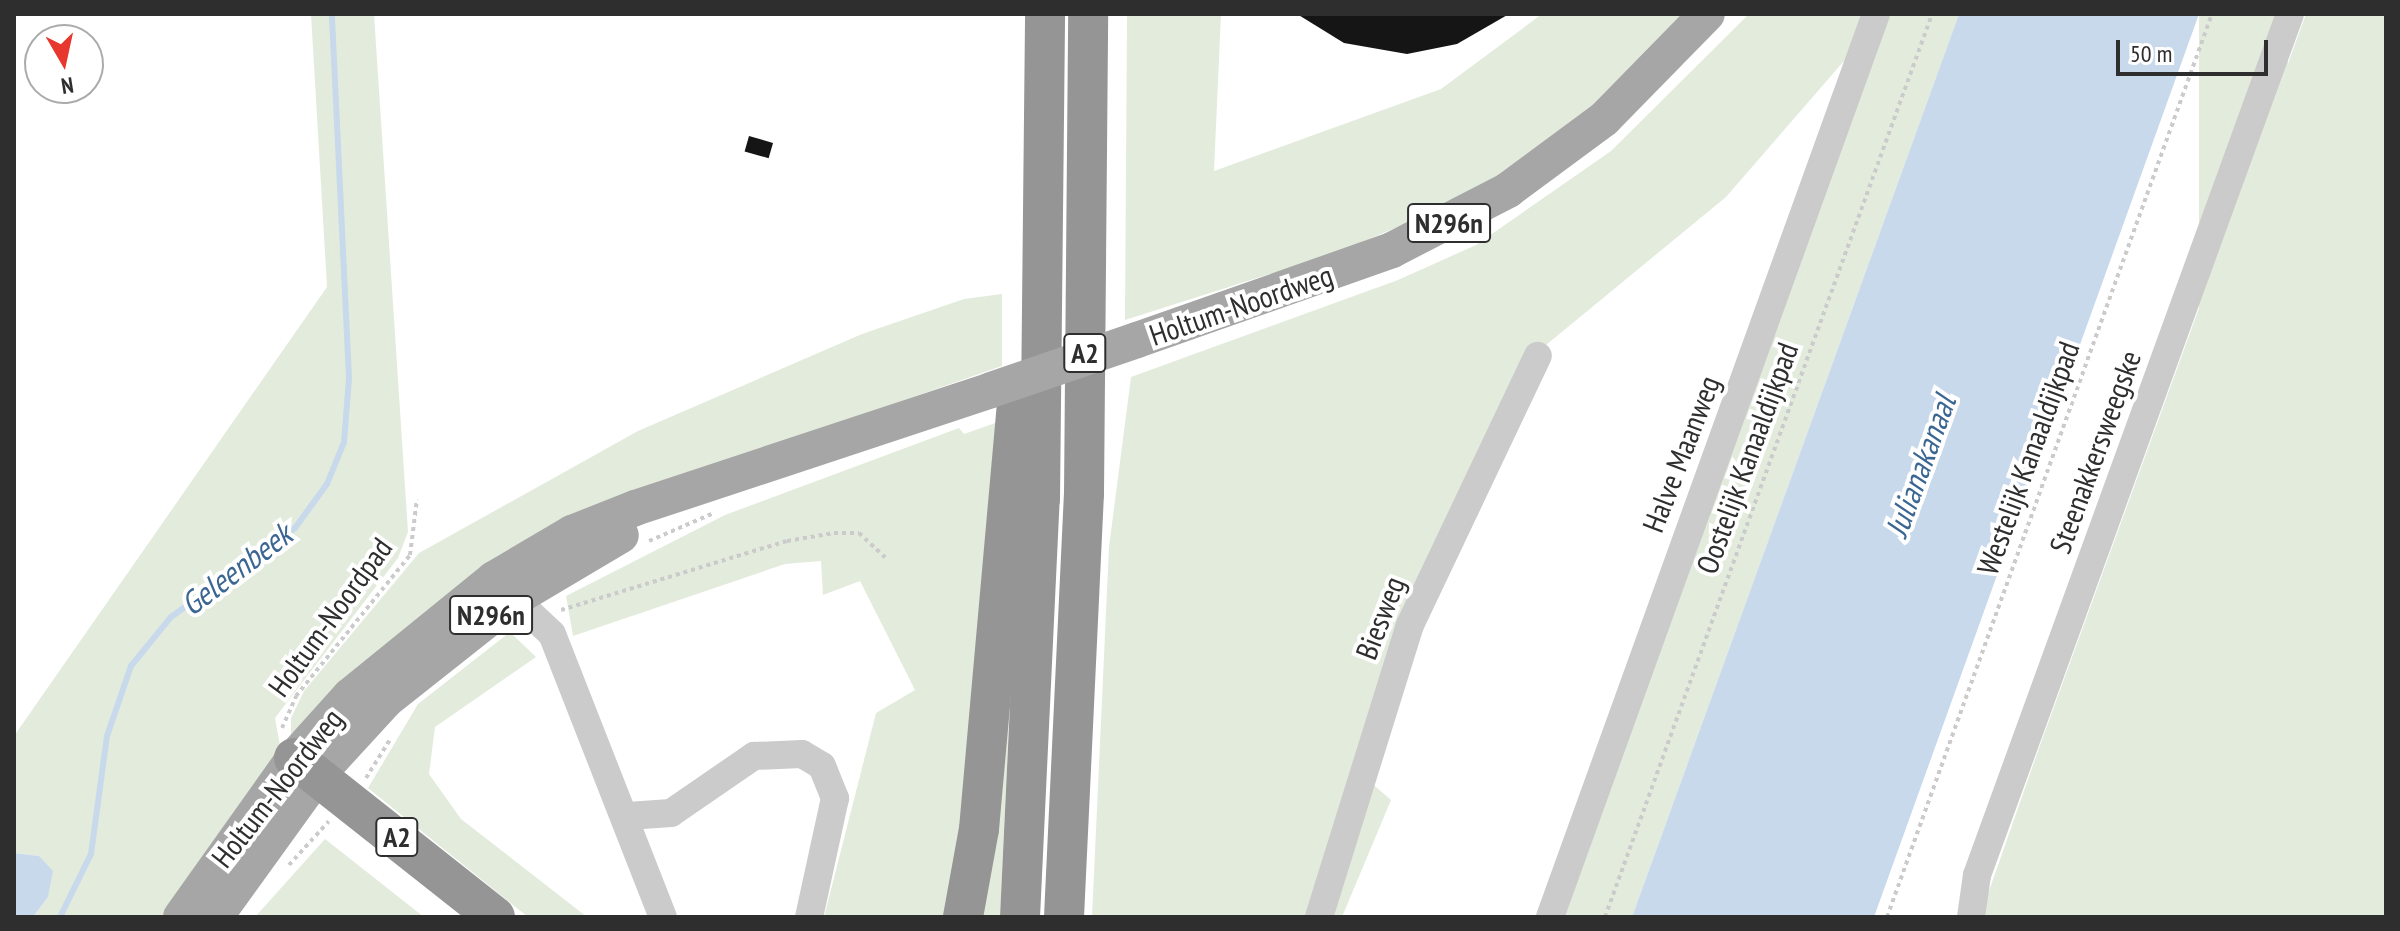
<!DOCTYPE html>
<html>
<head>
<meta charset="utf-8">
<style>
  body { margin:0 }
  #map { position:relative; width:2400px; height:931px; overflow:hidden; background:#fff; font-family:"PT Sans Narrow",sans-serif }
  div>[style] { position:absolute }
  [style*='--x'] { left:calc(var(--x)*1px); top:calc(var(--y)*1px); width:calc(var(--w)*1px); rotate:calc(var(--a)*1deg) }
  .green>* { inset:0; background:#e3ecdc; transform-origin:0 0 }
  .water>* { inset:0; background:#c8d9ec }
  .stream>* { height:6px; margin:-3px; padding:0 3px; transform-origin:3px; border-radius:3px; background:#c8d9ec }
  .building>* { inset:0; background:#151515; transform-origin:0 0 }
  .path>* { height:4px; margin-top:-2px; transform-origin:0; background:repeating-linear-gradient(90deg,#cbcbcb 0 4px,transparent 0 8px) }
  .minor>* { height:28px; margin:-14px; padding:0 14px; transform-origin:14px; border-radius:14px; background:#cbcbcb }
  .major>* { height:36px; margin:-18px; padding:0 18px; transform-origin:18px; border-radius:18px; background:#a6a6a6 }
  .highway>* { height:40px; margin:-20px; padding:0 20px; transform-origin:20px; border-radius:20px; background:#959595 }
  .major-bridge>* { height:36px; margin:-18px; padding:0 18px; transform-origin:18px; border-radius:18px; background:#a6a6a6 }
  span { translate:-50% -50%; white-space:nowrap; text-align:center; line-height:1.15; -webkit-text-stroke:8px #fff; paint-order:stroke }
  .shield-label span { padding:2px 6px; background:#fff; border:2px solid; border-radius:6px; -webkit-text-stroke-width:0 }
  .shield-label { font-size:28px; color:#2e2e2e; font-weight:700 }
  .street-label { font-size:30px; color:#2e2e2e }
  .water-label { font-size:32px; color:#3b6692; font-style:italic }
  .frame { position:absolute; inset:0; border:16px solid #2e2e2e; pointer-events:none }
  .north { position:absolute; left:24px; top:24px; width:80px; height:80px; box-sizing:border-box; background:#fff; border:2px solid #ababab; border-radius:50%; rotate:171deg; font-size:22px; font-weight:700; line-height:32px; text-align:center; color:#2e2e2e }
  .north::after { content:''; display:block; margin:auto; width:28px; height:36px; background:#e8372e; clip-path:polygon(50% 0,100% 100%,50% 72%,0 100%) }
  .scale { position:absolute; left:2116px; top:40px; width:152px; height:36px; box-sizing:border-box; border:4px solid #2e2e2e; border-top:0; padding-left:10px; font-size:24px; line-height:28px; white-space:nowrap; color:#2e2e2e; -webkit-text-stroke:6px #fff; paint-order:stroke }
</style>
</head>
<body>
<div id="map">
  <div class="green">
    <div style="clip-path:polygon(311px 14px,374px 14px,408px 532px,398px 558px,275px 718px,281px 751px,168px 917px,33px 917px,48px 897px,39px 856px,14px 853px,14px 736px,327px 287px)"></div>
    <div style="clip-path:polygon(1127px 14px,1221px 14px,1214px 171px,1441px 89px,1542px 14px,1688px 14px,1579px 124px,1463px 199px,1339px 252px,1125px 320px)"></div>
    <div style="clip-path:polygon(1749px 14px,1959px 14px,1632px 917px,1553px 917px,1870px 31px,1726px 197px,1546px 345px,1455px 533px,1368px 780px,1391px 800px,1342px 917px,1092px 917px,1109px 547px,1131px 377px,1398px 280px,1476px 245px,1611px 151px)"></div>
    <div style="left:2199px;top:14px;width:89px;height:960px"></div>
    <div style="clip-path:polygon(2306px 14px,2386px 14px,2386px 917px,1989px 917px,1982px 911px,2039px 748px)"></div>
    <div style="clip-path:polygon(1002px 294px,1002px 366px,707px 469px,291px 735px,291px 718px,304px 691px,419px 553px,638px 431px,862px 334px,964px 299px)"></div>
    <div style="clip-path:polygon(998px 422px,981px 777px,946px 917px,824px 917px,876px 713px,915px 690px,860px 581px,823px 595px,821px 561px,785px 564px,573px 636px,566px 596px,725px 515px,959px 428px,964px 434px)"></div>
    <div style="clip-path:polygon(1018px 525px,1000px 917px,970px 917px)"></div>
    <div style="clip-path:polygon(510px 632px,536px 657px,435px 727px,429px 774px,461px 819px,587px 917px,528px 917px,368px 788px,418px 704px)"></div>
    <div style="clip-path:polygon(325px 839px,424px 917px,255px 917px)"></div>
  </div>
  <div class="water">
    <div style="clip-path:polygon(1959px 14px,2199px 14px,1874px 917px,1632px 917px)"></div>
    <div style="clip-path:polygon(14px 853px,39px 856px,53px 871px,48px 897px,33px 917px,14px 917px)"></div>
  </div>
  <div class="stream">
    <div style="--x:60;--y:917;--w:70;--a:-63.8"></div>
    <div style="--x:91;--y:854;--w:119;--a:-82.3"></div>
    <div style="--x:107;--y:736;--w:74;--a:-71.1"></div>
    <div style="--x:131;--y:666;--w:63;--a:-50.8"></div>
    <div style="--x:171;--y:617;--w:153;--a:-35.7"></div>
    <div style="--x:295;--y:528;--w:54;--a:-54"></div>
    <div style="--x:327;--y:484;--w:45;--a:-68"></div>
    <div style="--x:344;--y:442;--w:64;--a:-85.5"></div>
    <div style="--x:349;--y:378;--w:364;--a:-92.7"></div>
  </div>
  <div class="building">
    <div style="clip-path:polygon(1297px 14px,1509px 14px,1457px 44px,1407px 54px,1344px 43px)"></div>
    <div style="left:749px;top:136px;width:25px;height:16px;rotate:16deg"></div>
  </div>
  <div class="path">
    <div style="--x:649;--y:541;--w:71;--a:-23.3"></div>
    <div style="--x:561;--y:610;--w:236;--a:-17"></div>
    <div style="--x:787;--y:541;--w:48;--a:-9.7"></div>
    <div style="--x:834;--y:533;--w:25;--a:0"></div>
    <div style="--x:859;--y:533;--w:37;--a:43"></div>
    <div style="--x:282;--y:728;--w:35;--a:-66"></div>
    <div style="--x:296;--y:696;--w:181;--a:-51"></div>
    <div style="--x:410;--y:555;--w:56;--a:-82.9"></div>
    <div style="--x:366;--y:778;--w:47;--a:-58"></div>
    <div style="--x:289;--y:865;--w:59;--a:-47.7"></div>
    <div style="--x:1605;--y:917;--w:960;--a:-70.09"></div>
    <div style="--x:1887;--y:917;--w:960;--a:-70.21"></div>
  </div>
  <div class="minor">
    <div style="--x:500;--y:585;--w:71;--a:43.3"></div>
    <div style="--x:552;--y:634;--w:304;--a:68.6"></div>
    <div style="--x:628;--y:816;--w:43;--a:-4"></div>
    <div style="--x:671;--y:813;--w:101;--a:-34.5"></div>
    <div style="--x:754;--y:756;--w:48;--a:-2.4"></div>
    <div style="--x:802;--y:754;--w:23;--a:31"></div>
    <div style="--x:822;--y:766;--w:35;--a:68"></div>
    <div style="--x:835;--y:798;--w:122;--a:102.3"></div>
    <div style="--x:1319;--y:917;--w:306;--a:-72.7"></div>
    <div style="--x:1410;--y:625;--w:298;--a:-64.6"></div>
    <div style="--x:1550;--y:917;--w:960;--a:-70.15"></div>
    <div style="--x:1971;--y:917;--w:42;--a:-81.9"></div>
    <div style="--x:1977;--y:875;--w:916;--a:-70.02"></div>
  </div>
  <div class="major">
    <div style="--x:1137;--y:340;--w:270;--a:-19.4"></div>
    <div style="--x:1392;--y:250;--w:131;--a:-27.3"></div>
    <div style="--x:1508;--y:190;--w:119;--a:-36.5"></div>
    <div style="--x:1604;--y:119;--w:147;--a:-45.6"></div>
    <div style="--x:181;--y:917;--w:195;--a:-54.6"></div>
    <div style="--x:294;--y:758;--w:84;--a:-47.9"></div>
    <div style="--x:350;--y:696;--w:186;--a:-39.1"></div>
    <div style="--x:494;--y:579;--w:91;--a:-30.5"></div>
    <div style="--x:572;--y:533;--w:68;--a:-21.6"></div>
    <div style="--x:635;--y:508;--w:375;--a:-18.3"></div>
    <div style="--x:215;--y:917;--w:178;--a:-54.2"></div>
    <div style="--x:319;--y:773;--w:100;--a:-47.4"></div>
    <div style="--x:387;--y:699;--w:163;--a:-38.3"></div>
    <div style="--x:515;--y:598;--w:123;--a:-30.7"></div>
  </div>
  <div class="highway">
    <div style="--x:294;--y:758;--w:256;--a:38.3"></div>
    <div style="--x:963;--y:917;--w:89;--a:-79.7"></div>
    <div style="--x:979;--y:829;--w:441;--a:-84.9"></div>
    <div style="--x:1020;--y:917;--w:418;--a:-87.3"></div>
    <div style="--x:1040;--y:499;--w:485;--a:-89.4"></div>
    <div style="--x:1064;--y:917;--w:423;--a:-87.3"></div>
    <div style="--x:1084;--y:494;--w:480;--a:-89.5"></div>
  </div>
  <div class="major-bridge">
    <div style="--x:991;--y:390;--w:154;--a:-18.9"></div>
  </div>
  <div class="shield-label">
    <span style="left:1449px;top:223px">N296n</span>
    <span style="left:1085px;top:353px">A2</span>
    <span style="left:491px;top:615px">N296n</span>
    <span style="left:397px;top:837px">A2</span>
  </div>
  <div class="street-label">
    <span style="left:1241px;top:305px;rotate:-19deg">Holtum-Noordweg</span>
    <span style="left:2095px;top:452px;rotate:-70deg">Steenakkersweegske</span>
    <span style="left:1681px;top:454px;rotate:-69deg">Halve Maanweg</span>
    <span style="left:1747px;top:458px;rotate:-70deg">Oostelijk Kanaaldijkpad</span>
    <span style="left:2028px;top:458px;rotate:-70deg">Westelijk Kanaaldijkpad</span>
    <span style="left:330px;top:617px;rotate:-54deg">Holtum-Noordpad</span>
    <span style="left:1380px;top:618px;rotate:-69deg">Biesweg</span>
    <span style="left:277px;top:788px;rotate:-52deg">Holtum-Noordweg</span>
  </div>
  <div class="water-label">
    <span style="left:1920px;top:466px;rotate:-70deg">Julianakanaal</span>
    <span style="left:236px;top:569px;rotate:-37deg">Geleenbeek</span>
  </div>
  <div class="frame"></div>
  <div class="north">N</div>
  <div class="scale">50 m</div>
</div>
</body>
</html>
